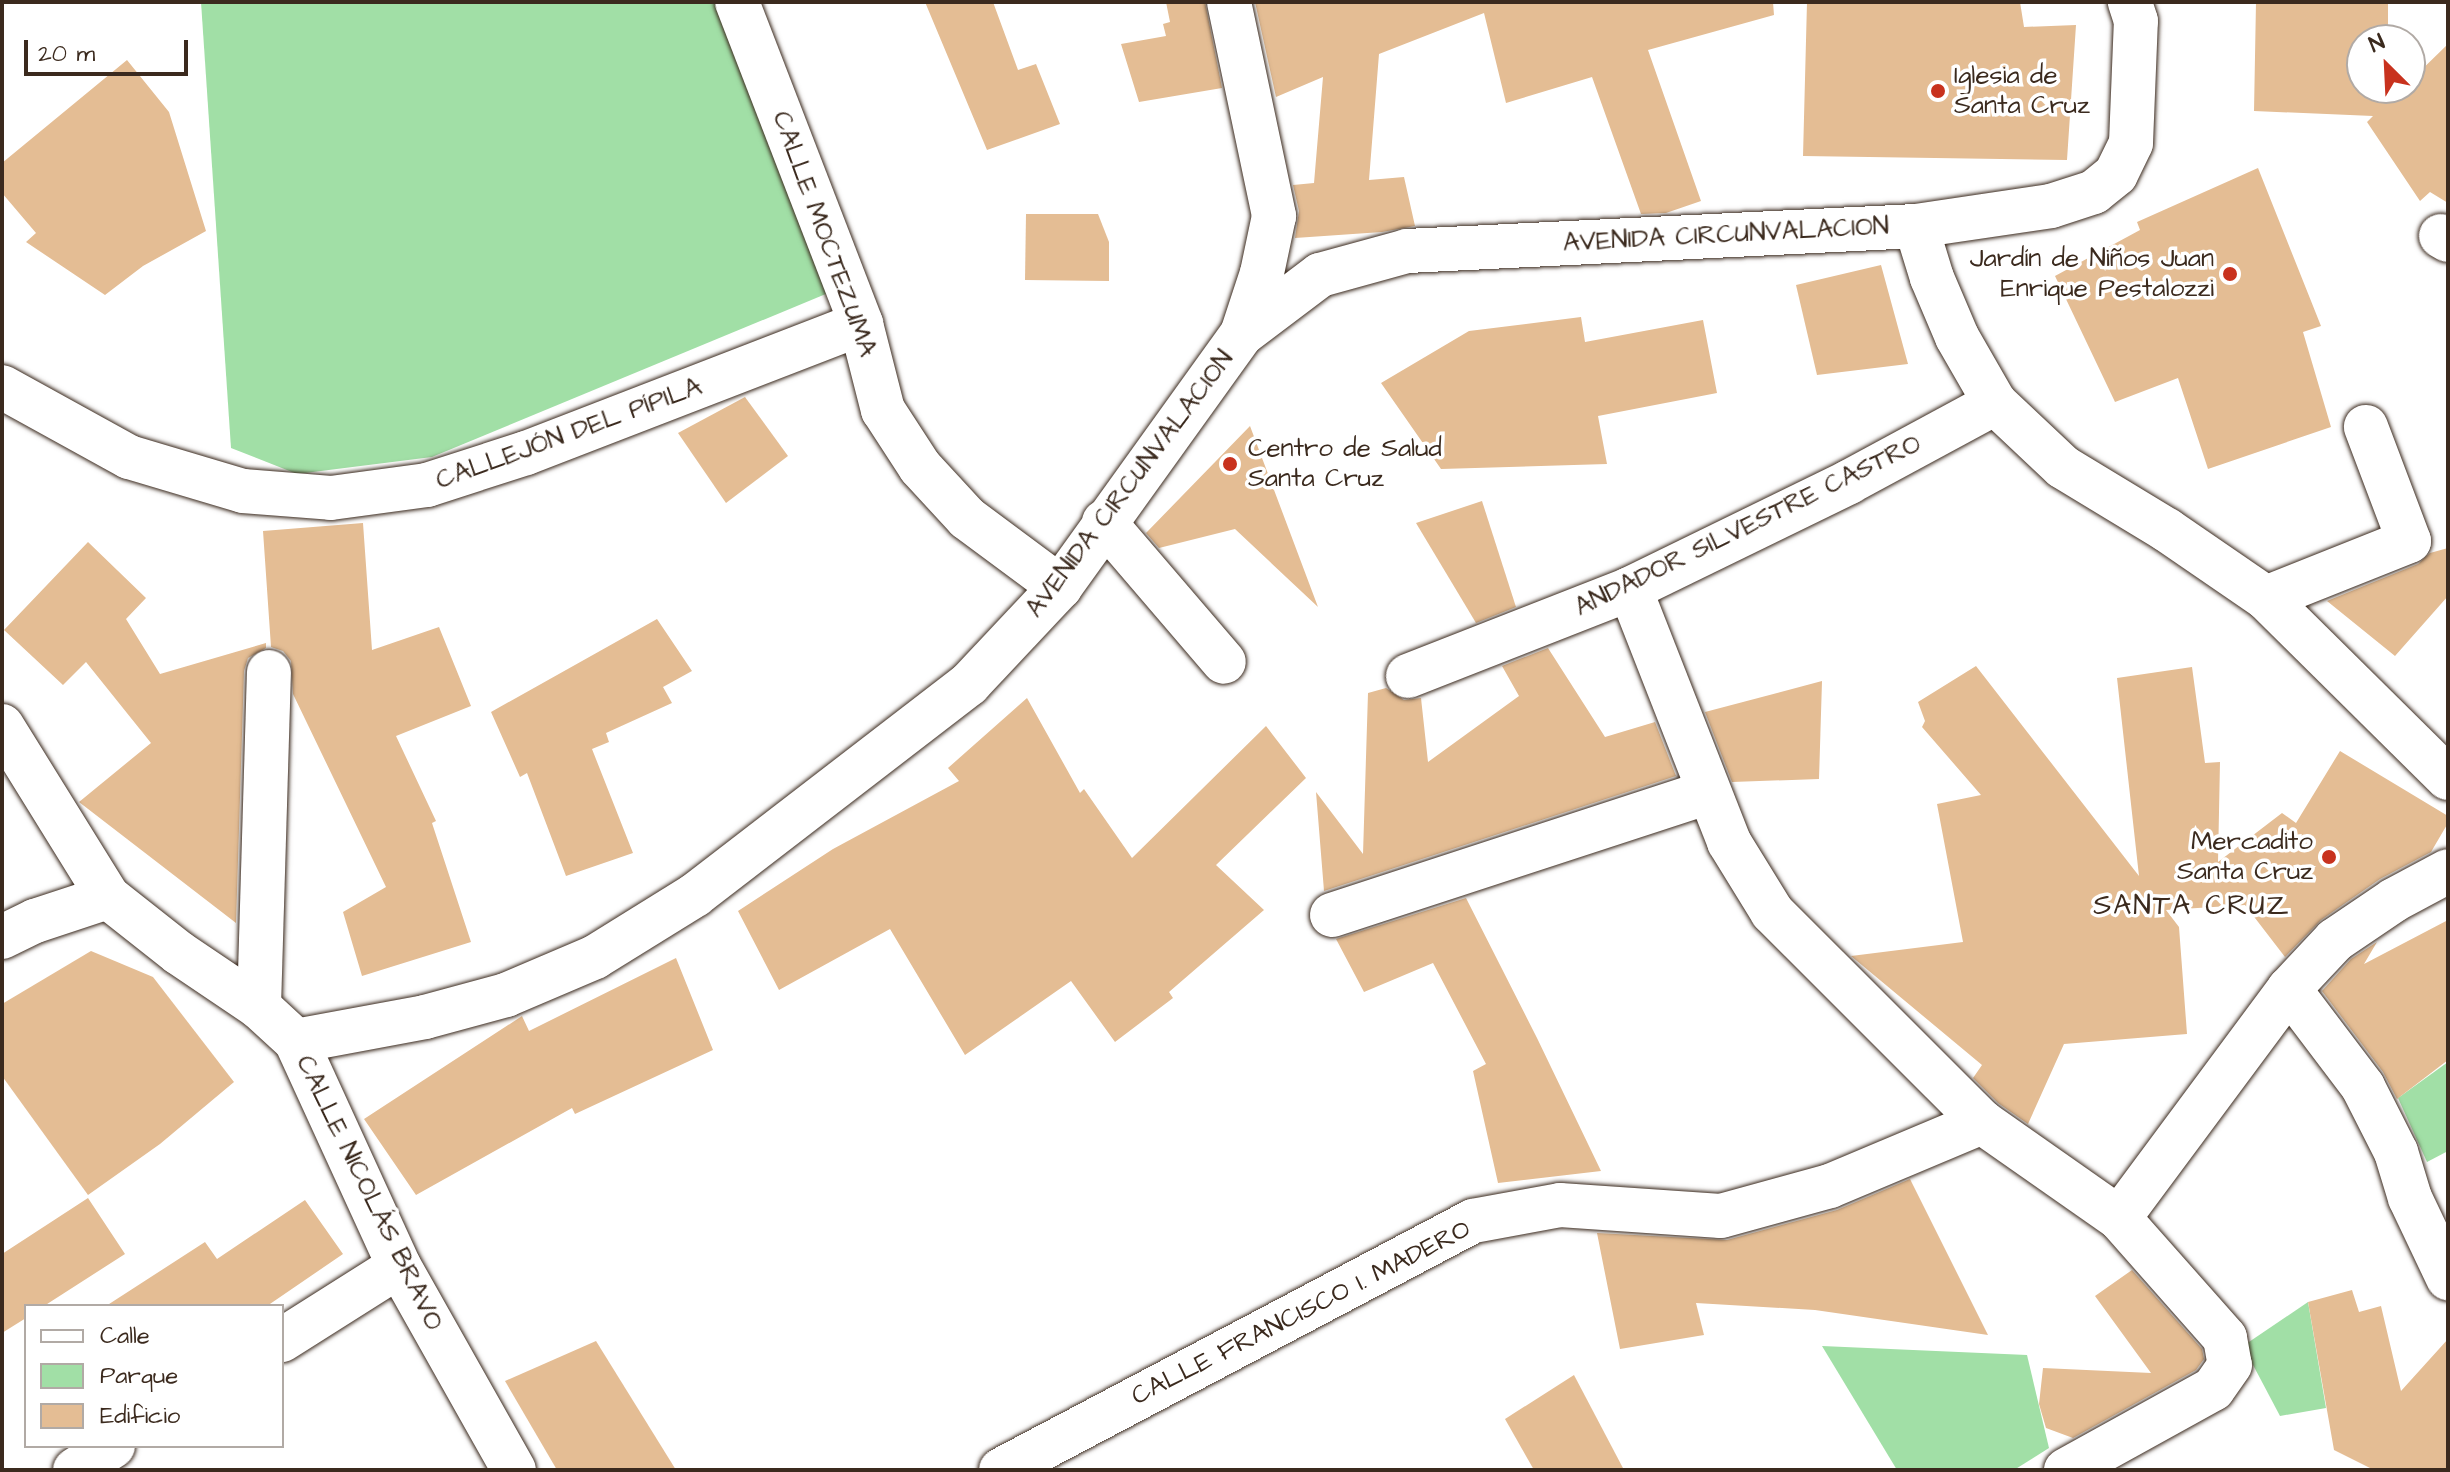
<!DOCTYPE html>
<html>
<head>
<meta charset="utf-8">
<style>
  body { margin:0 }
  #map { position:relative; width:2450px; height:1472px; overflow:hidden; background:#fff; font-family:"Architects Daughter",sans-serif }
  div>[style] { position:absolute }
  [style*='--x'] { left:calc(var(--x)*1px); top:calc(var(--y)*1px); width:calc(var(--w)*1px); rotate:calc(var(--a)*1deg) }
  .green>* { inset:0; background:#a1dfa6 }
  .building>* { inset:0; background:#e4bd94 }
  .roads { filter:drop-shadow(0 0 2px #3b2a1e) drop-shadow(0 0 2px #3b2a1e) }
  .minor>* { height:44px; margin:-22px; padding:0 22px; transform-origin:22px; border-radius:22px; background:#fff }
  .tertiary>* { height:44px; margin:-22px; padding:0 22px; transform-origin:22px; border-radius:22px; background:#fff }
  .dots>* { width:22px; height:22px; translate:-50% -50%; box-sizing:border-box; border:4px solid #fff; border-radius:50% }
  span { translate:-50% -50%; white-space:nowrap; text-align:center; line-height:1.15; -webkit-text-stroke:7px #fff; paint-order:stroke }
  .poi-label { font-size:26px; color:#3b2a1e }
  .left { translate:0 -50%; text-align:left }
  .right { translate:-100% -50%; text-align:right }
  .street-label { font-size:26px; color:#3b2a1e }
  .neighbourhood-label { font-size:28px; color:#3b2a1e; letter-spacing:2px }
  .frame { position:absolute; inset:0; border:4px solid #3b2a1e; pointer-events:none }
  .legend { position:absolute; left:24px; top:1304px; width:260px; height:144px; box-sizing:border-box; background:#fff; border:2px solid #b1aaa5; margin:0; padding:10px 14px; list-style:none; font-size:24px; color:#3b2a1e }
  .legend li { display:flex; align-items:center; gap:16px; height:40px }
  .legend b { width:40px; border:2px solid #b1aaa5 }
  .north { position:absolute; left:2346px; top:24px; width:80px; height:80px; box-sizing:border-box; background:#fff; border:2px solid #b1aaa5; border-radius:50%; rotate:336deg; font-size:22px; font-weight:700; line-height:32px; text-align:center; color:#3b2a1e }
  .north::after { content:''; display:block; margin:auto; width:28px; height:36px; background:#c8321e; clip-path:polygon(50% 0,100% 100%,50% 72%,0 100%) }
  .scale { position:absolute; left:24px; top:40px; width:164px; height:36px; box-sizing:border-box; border:4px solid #3b2a1e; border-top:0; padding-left:10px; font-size:24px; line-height:28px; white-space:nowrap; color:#3b2a1e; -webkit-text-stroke:6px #fff; paint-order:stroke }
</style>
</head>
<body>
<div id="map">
  <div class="green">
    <div style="clip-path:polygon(201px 2px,720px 2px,833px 291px,432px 457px,297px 474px,231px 448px)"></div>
    <div style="clip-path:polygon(2448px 1062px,2448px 1151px,2427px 1162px,2398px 1098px)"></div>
    <div style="clip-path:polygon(2308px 1302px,2326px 1408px,2280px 1416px,2243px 1346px)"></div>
    <div style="clip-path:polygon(1822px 1346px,2027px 1355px,2049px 1448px,2014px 1470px,1897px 1470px)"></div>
  </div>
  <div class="building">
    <div style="clip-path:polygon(925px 2px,993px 2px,1018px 70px,1036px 64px,1060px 124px,987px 150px)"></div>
    <div style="clip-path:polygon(1166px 2px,1205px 2px,1222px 88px,1139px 102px,1121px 44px,1166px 36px,1163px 24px,1170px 22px)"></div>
    <div style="clip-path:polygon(1255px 2px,1773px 2px,1774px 15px,1648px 50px,1701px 201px,1666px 213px,1641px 214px,1592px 77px,1506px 103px,1484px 13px,1379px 54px,1369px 180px,1404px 177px,1415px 226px,1382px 232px,1295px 238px,1299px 211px,1293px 185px,1314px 183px,1323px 77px,1276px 97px)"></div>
    <div style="clip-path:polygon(1807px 2px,2020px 2px,2024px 27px,2076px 25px,2067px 160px,1803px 156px)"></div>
    <div style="clip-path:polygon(2256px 2px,2388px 2px,2388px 40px,2362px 40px,2362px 88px,2389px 88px,2389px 101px,2402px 88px,2410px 88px,2410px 81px,2448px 44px,2448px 203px,2430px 192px,2420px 201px,2367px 122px,2373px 116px,2254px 111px)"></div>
    <div style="clip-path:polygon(127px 60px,169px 112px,206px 231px,143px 266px,105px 295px,26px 242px,36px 233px,2px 193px,2px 163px)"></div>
    <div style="clip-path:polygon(2258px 168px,2321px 326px,2303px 332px,2331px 427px,2208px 469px,2178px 378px,2115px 402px,2055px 276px,2140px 230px,2137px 222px)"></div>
    <div style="clip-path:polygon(1026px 214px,1098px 214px,1109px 242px,1109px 281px,1025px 280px)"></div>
    <div style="clip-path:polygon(1881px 265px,1908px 364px,1817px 375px,1796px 285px)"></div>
    <div style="clip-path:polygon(1581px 317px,1585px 342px,1703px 320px,1717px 393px,1598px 416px,1607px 464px,1441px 469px,1381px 383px,1469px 331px)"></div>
    <div style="clip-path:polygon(745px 397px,788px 456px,726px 503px,678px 433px)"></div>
    <div style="clip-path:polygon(1250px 426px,1318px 607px,1235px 529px,1159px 548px,1146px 533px)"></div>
    <div style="clip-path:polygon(1482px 501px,1516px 607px,1476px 623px,1416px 523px)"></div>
    <div style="clip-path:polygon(363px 523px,372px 650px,439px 627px,471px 706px,396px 736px,436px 821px,432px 823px,471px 942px,362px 976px,343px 912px,386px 887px,293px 694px,291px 661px,283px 651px,271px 647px,263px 531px)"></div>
    <div style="clip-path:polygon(88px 542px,146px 598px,126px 619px,160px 674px,266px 643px,266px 648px,248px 658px,244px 671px,236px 923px,79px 802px,151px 743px,86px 662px,63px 685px,4px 630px)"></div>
    <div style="clip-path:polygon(2448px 548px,2448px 596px,2395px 656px,2327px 601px,2418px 564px,2430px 553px)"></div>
    <div style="clip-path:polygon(657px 619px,692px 671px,663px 687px,672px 703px,606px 733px,609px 742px,592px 749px,633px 853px,566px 876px,527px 773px,520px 777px,491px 712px)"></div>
    <div style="clip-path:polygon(1548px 648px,1605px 737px,1655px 722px,1676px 776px,1324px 891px,1316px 792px,1363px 854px,1368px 693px,1386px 688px,1404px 700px,1421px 698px,1428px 762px,1519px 696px,1502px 666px)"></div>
    <div style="clip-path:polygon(1976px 666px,2139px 876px,2117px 678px,2192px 667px,2205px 763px,2220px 762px,2218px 862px,2282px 813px,2296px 823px,2340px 751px,2448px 816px,2448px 823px,2431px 852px,2380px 879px,2321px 920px,2285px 957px,2245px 905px,2166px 910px,2179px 927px,2187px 1034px,2064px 1044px,2028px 1124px,1998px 1103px,1973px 1078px,1982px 1065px,1851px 956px,1963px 942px,1937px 804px,1981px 795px,1922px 727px,1925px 721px,1918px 702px)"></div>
    <div style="clip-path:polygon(1822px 681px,1819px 779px,1732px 782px,1705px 712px)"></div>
    <div style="clip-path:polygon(1027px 698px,1080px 793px,1084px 789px,1132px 858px,1266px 726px,1306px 778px,1216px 865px,1264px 910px,1169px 992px,1173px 998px,1115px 1042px,1071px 981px,965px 1055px,890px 929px,779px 990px,738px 911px,833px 849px,959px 781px,948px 768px)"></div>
    <div style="clip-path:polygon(1466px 898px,1537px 1038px,1601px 1171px,1498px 1183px,1473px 1071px,1486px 1064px,1433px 963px,1364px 992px,1336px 939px)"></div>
    <div style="clip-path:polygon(2448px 920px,2448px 1060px,2397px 1099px,2383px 1072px,2322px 991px,2351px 959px,2377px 942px,2364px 964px)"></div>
    <div style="clip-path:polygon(91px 951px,153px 977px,234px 1082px,160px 1144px,88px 1195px,2px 1076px,2px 1004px)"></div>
    <div style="clip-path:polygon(676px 958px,713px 1050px,575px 1114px,572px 1108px,416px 1195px,364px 1119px,522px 1016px,529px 1031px)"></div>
    <div style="clip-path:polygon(1910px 1179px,1988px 1335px,1815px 1310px,1696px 1303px,1704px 1335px,1620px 1349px,1597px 1233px,1727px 1240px,1837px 1210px)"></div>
    <div style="clip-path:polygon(88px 1198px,125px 1254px,44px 1306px,26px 1306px,26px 1318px,2px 1333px,2px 1254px)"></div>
    <div style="clip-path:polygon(305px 1200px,343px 1254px,267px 1306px,106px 1306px,205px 1242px,217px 1259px)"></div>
    <div style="clip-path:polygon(2132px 1270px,2202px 1349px,2204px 1359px,2196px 1370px,2073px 1438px,2046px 1428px,2039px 1404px,2043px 1368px,2151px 1373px,2095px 1296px)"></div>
    <div style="clip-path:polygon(2352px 1290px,2359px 1312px,2381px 1306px,2401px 1391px,2448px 1339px,2448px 1470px,2374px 1470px,2334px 1450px,2308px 1302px)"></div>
    <div style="clip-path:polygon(596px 1341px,676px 1470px,557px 1470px,505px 1381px)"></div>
    <div style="clip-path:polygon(1574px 1375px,1624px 1470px,1534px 1470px,1505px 1419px)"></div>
  </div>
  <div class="roads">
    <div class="minor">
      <div style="--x:737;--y:2;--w:345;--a:68.9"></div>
      <div style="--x:861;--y:324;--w:89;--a:75.7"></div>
      <div style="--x:883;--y:410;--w:68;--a:57"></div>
      <div style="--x:920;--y:467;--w:69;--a:47.3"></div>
      <div style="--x:967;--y:518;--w:116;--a:36.6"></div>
      <div style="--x:1229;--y:2;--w:219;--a:78.1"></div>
      <div style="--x:1274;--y:216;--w:58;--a:101.9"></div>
      <div style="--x:1262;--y:273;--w:64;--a:108.2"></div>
      <div style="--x:1916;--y:226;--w:136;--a:-8.4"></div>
      <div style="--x:2051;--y:206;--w:45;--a:-18"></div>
      <div style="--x:2094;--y:192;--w:28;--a:-39"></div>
      <div style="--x:2116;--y:174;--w:34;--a:-64"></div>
      <div style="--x:2131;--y:143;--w:122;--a:-87.7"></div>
      <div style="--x:2136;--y:21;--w:20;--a:-108"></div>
      <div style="--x:2441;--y:236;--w:8;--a:30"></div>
      <div style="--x:2;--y:387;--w:145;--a:28.9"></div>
      <div style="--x:129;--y:457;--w:119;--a:16.6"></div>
      <div style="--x:243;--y:491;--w:88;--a:4.5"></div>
      <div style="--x:331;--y:498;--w:97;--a:-7.7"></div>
      <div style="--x:427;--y:485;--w:104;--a:-17.9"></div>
      <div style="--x:526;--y:453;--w:359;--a:-21.1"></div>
      <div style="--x:1104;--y:522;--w:184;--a:49.4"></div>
      <div style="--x:1630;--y:589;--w:272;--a:68.6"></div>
      <div style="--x:1729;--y:842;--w:82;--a:58.4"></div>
      <div style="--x:1772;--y:912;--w:297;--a:45"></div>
      <div style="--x:1982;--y:1122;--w:167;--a:35"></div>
      <div style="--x:2119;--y:1218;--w:160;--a:48.5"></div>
      <div style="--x:2225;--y:1338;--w:27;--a:80"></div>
      <div style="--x:2230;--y:1365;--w:29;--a:125"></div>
      <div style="--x:2213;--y:1389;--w:168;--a:151.1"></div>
      <div style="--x:2266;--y:598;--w:154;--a:-21.7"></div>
      <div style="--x:2409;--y:541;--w:122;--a:-110.7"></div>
      <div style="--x:1408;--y:676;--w:238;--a:-21.4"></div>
      <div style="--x:1630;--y:589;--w:244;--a:-26"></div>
      <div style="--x:1849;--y:482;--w:166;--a:-28.4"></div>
      <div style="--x:2;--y:726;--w:201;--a:58.2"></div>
      <div style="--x:1332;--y:915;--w:396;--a:-18.1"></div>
      <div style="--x:2289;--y:989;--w:123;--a:52.9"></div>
      <div style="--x:2363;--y:1087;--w:73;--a:63.1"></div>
      <div style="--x:2396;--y:1152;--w:48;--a:73.1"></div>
      <div style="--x:2410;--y:1198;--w:89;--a:64.6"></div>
      <div style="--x:259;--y:1007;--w:335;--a:-88.3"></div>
      <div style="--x:296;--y:1041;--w:247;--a:65.4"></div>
      <div style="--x:399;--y:1266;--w:234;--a:60.6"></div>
      <div style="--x:2119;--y:1218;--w:285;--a:-53.4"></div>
      <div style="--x:2289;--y:989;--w:67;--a:-46.8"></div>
      <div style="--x:2335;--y:940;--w:71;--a:-34.1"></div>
      <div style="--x:2394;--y:900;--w:61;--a:-28.2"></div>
      <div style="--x:282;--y:1340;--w:138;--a:-32.3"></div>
      <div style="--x:75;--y:1470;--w:45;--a:-32.3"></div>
      <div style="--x:1001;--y:1470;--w:534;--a:-27.81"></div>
      <div style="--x:1473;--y:1221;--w:88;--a:-10.4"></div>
      <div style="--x:1560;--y:1205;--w:161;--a:3.9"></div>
      <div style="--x:1721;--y:1216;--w:113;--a:-15.4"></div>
      <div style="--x:1830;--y:1186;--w:165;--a:-22.8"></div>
    </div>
    <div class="tertiary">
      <div style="--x:2;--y:937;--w:37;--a:-26"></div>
      <div style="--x:35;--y:921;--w:77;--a:-18.2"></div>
      <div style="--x:108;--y:897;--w:90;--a:38.3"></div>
      <div style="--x:179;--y:953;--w:97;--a:34"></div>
      <div style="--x:259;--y:1007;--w:50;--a:42.6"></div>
      <div style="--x:296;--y:1041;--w:131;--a:-10.5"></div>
      <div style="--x:425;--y:1017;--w:84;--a:-15.2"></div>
      <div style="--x:506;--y:995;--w:97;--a:-23.1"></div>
      <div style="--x:595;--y:957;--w:118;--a:-31.8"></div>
      <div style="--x:695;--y:895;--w:346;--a:-37.6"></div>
      <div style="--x:969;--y:684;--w:133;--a:-46.8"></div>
      <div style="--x:1060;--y:587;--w:312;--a:-54.3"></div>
      <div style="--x:1242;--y:334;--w:98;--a:-37.1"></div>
      <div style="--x:1320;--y:275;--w:90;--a:-15.4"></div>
      <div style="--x:1407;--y:251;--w:510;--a:-2.81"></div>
      <div style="--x:1916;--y:226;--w:54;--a:72.9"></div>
      <div style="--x:1932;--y:278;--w:64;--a:67"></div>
      <div style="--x:1957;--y:337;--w:76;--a:60.1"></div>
      <div style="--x:1995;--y:403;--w:93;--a:43.3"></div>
      <div style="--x:2063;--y:467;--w:122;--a:31.2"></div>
      <div style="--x:2167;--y:530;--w:120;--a:34.5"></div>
      <div style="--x:2266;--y:598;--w:256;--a:44.7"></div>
    </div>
  </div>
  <div class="dots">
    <div style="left:1938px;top:91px;background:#c8321e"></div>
    <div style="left:2230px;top:274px;background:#c8321e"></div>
    <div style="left:1230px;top:464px;background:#c8321e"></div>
    <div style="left:2329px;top:857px;background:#c8321e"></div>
  </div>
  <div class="poi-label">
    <span class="left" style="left:1954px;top:91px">Iglesia de<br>Santa Cruz</span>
    <span class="right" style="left:2214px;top:274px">Jardín de Niños Juan<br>Enrique Pestalozzi</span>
    <span class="left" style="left:1248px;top:464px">Centro de Salud<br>Santa Cruz</span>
    <span class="right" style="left:2313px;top:857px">Mercadito<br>Santa Cruz</span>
  </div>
  <div class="street-label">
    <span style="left:824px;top:234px;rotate:70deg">CALLE MOCTEZUMA</span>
    <span style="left:1726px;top:235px;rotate:-3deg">AVENIDA CIRCUNVALACION</span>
    <span style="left:569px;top:434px;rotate:-20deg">CALLEJÓN DEL PÍPILA</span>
    <span style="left:1130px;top:484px;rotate:-53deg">AVENIDA CIRCUNVALACION</span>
    <span style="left:1748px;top:526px;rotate:-26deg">ANDADOR SILVESTRE CASTRO</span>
    <span style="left:369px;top:1193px;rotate:64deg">CALLE NICOLÁS BRAVO</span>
    <span style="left:1301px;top:1313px;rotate:-27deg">CALLE FRANCISCO I. MADERO</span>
  </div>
  <div class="neighbourhood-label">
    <span style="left:2192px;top:906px">SANTA CRUZ</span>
  </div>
  <div class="frame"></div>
  <ul class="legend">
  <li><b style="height:10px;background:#fff"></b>Calle</li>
  <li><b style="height:22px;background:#a1dfa6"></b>Parque</li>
  <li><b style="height:22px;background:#e4bd94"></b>Edificio</li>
  </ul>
  <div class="north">N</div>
  <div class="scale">20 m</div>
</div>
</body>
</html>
